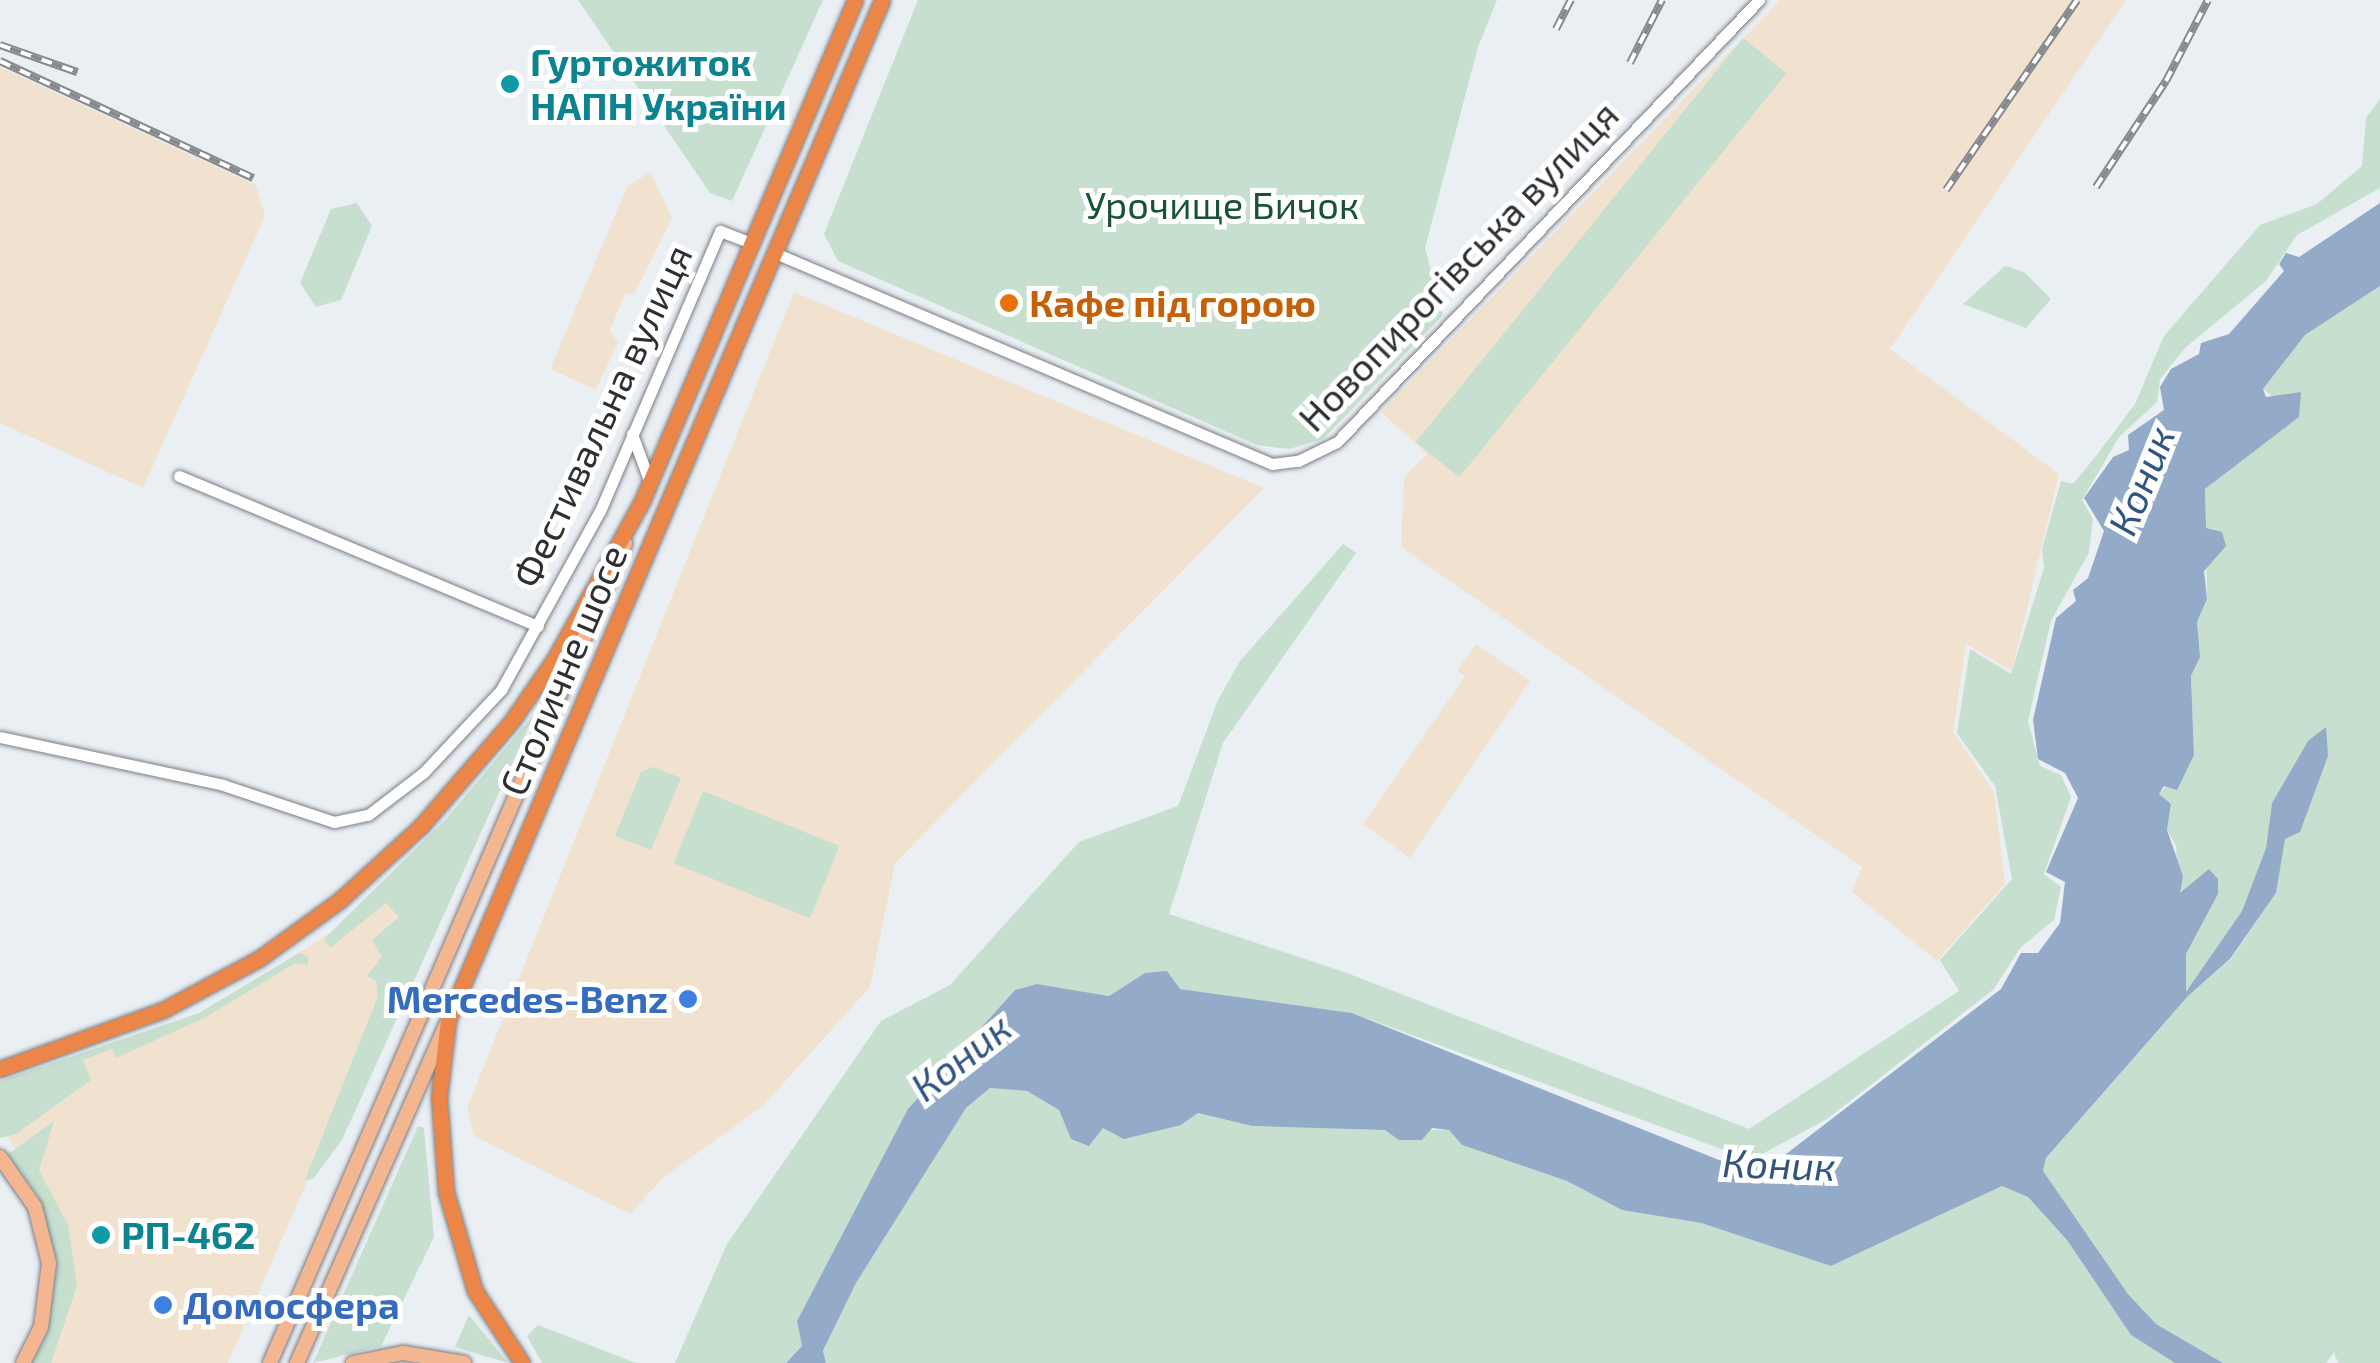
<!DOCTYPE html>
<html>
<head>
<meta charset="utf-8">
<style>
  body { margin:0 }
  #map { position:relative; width:2380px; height:1363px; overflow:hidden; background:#eaeff4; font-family:"Exo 2",sans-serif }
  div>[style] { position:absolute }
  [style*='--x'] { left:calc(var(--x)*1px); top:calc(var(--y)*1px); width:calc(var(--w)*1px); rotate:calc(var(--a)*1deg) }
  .commercial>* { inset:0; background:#f1e2cf }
  .green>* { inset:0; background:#c6dfcf; transform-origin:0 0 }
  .water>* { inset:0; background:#93abc8 }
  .roads { filter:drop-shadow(0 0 2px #7a7e83) drop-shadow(0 0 2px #7a7e83) }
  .minor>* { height:11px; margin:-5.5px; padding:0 5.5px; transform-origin:5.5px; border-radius:5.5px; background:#fff }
  .major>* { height:14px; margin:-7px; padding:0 7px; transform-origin:7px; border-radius:7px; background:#f3b691 }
  .highway>* { height:15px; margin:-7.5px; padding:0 7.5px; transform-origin:7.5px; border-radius:7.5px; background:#eb8548 }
  .rail>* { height:8px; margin-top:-4px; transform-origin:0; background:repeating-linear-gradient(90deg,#fff 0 11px,#86898d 0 22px); box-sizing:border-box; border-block:2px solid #86898d }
  .dots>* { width:28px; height:28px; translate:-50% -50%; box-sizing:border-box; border:5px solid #fff; border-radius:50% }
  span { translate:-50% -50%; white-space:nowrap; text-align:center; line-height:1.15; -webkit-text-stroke:10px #fff; paint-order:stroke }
  .culture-label { font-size:38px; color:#0d838f; font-weight:700 }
  .left { translate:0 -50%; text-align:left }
  .park-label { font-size:38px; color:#175334 }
  .street-label { font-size:38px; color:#2d2f31 }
  .food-label { font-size:38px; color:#c56008; font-weight:700 }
  .shop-label { font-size:38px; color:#366cbe; font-weight:700 }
  .right { translate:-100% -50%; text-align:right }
  .water-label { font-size:40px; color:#32557f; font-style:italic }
</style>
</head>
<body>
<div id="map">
  <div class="commercial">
    <div style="clip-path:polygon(1780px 0,2126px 0,1890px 349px,2059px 474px,2012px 671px,1966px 644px,1953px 732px,1994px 791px,2005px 884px,1937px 961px,1852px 892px,1862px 867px,1401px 547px,1404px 477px,1427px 454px,1381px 412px)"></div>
    <div style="clip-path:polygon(0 67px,256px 185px,265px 216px,143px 488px,0 423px)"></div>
    <div style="clip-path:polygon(650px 172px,672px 218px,634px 295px,625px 293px,610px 331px,618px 342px,596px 390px,550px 369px,627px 187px)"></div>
    <div style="clip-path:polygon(794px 292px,1264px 488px,895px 863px,870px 987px,763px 1106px,664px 1177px,630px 1214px,474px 1136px,467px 1108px)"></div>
    <div style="clip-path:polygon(1476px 644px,1530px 681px,1410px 858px,1363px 824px,1465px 676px,1457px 670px)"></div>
    <div style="clip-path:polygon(387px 897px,428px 929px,366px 1046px,228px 1363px,42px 1363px,70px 1289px,52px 1209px,0 1125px,0 1093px,206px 1011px)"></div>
  </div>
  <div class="green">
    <div style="clip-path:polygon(578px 0,823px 0,732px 201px,710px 193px)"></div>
    <div style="clip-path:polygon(918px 0,1497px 0,1478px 47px,1425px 248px,1443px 315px,1323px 439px,1289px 449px,1257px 445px,838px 261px,824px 234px)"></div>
    <div style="left:1743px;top:38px;width:56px;height:520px;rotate:39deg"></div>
    <div style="clip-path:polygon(2380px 99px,2380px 188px,2297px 235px,2266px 281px,2185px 348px,2160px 379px,2157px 402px,2119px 437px,2082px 500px,2093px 519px,2089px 552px,2051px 621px,2028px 721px,2040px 766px,2061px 775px,2071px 797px,2044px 874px,2061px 887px,2054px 920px,2020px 948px,1994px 989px,1827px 1119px,1751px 1160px,1352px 1013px,1180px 989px,1145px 973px,1109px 996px,1037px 984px,1015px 990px,908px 1110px,797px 1321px,802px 1346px,786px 1363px,675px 1363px,727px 1244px,881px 1021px,950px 985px,1079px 842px,1178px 806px,1218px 700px,1240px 661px,1343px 544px,1356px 553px,1223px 743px,1169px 914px,1347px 973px,1749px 1129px,1959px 991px,1940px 960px,2012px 879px,1995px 786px,1957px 733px,1970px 649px,2011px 674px,2044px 568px,2042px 549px,2061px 481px,2073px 484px,2096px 456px,2135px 404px,2164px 336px,2260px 225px,2317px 204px,2362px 166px,2366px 118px)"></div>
    <div style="clip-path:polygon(357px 203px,372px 226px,341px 300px,316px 307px,300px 283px,331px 209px)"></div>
    <div style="clip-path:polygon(2005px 266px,2024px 272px,2051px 299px,2026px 328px,1963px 304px)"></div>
    <div style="clip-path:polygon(2380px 286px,2380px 1363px,2338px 1363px,2334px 1352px,2326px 1363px,2223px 1363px,2156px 1324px,2128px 1294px,2043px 1172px,2046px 1158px,2188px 996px,2231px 959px,2276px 893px,2276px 869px,2308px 741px,2272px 803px,2266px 848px,2242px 911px,2186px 993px,2186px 954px,2218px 894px,2179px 894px,2176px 846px,2167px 830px,2171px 805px,2159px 794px,2194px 755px,2191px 676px,2199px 657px,2197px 622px,2207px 599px,2205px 489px,2299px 417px,2263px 389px,2305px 335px)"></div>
    <div style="clip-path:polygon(535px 713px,342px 1140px,313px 1179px,305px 1180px,378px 996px,376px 981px,367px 976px,382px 957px,372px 940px,399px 917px,386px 903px,330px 948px,324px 939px,447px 818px)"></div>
    <div style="clip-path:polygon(653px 767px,681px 778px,651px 850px,615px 836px,641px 772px)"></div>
    <div style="left:703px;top:791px;width:147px;height:78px;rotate:22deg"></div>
    <div style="clip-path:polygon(299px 953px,308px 956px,308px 965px,295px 963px,206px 1017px,116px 1058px,112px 1049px,83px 1060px,91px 1080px,16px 1134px,0 1138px,0 1081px,199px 1013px)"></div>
    <div style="clip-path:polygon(990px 1088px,1027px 1091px,1059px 1110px,1071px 1139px,1103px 1127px,1181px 1125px,1198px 1113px,1252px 1126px,1449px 1130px,1462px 1145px,1567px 1181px,1622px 1210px,1700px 1223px,1831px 1266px,2002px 1186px,2028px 1197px,2067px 1240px,2131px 1335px,2175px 1363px,826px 1363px,823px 1352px,856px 1283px,966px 1108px)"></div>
    <div style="clip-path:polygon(54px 1121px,39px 1170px,68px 1225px,77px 1286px,51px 1363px,32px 1363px,48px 1332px,57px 1263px,38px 1196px,8px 1154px)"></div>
    <div style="clip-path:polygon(418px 1126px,424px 1128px,434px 1237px,381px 1346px,313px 1363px)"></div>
    <div style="clip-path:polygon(469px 1315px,508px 1363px,455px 1347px)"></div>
    <div style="clip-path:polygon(538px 1325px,636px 1363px,542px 1363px,527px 1336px)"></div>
  </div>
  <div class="water">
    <div style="clip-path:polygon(2380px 203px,2380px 286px,2305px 335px,2263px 389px,2266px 397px,2301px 392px,2299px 417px,2205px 489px,2206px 528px,2222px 532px,2226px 546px,2204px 571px,2207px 599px,2197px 622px,2200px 657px,2191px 676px,2194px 755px,2177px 790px,2164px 786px,2159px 794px,2171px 804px,2167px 830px,2183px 876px,2180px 893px,2209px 869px,2218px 879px,2218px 894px,2186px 954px,2186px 992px,2242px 911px,2266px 848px,2272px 803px,2308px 741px,2326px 727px,2328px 756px,2300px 832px,2285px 839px,2276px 893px,2230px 959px,2188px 996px,2046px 1158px,2043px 1171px,2128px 1294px,2156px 1324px,2223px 1363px,2175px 1363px,2131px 1335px,2067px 1240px,2028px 1197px,2002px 1186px,1831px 1266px,1701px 1223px,1622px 1210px,1567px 1181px,1462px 1145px,1449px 1130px,1432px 1128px,1422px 1140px,1399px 1140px,1385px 1130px,1252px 1126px,1198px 1113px,1181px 1125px,1124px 1139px,1103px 1128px,1089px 1146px,1071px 1139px,1059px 1110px,1027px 1091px,990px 1088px,966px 1108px,856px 1283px,823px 1351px,826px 1363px,786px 1363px,802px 1346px,797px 1321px,908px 1109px,1015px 990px,1037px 984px,1109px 996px,1145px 973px,1167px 971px,1180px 989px,1352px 1013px,1719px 1160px,1747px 1166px,1777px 1161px,2001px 989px,2021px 953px,2038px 953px,2060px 923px,2065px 882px,2046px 872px,2078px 798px,2065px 773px,2038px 759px,2033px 720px,2056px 618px,2076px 601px,2073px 590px,2088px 578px,2104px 531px,2084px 498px,2113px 457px,2129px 450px,2128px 435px,2164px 410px,2160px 387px,2171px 369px,2199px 354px,2201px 343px,2229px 334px,2284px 271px,2279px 264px,2286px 253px,2299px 257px)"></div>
  </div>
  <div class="roads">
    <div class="minor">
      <div style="--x:775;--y:253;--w:540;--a:23"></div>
      <div style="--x:1272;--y:464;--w:26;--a:-7"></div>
      <div style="--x:1298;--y:461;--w:43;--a:-26"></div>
      <div style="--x:1337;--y:442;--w:611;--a:-46.33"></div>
      <div style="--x:632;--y:434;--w:52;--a:69.8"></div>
      <div style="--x:179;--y:476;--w:389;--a:22.7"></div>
      <div style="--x:0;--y:737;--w:228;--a:12.1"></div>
      <div style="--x:223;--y:785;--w:117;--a:18.4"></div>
      <div style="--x:334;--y:822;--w:35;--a:-12"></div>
      <div style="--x:368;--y:815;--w:71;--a:-37.5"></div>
      <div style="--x:424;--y:772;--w:112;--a:-46.8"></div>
      <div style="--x:501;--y:690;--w:205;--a:-61.1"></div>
      <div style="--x:600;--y:511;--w:305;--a:-66.8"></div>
      <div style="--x:720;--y:231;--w:34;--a:21"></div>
    </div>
    <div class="major">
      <div style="--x:0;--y:1157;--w:61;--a:55"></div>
      <div style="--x:35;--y:1207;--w:58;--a:76"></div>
      <div style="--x:49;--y:1263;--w:64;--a:97.1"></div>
      <div style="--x:41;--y:1327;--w:40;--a:116.6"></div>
      <div style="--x:270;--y:1363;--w:893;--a:-66.57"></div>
      <div style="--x:297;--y:1363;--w:369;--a:-66.2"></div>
      <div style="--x:353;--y:1363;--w:51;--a:-11.3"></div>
      <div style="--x:403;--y:1353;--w:62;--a:9.3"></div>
    </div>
    <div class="highway">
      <div style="--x:0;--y:1069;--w:173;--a:-19.9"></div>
      <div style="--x:163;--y:1010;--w:110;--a:-28.2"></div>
      <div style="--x:260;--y:958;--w:99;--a:-35.9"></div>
      <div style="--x:340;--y:900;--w:110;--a:-42.4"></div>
      <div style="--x:421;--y:826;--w:138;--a:-49.1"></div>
      <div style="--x:511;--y:722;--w:75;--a:-55.3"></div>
      <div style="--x:554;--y:660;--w:182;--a:-61"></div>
      <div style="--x:642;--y:501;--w:544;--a:-66.97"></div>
      <div style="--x:522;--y:1363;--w:86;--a:-123.1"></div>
      <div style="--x:475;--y:1291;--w:103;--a:-106.3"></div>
      <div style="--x:446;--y:1192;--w:95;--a:-94.2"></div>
      <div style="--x:439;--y:1097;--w:78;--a:-83.3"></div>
      <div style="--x:448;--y:1020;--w:1108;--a:-66.95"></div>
    </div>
  </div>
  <div class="rail">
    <div style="--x:1556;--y:29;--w:33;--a:-63"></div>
    <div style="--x:0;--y:45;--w:82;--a:19.3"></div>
    <div style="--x:0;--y:61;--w:279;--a:24.8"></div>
    <div style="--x:1630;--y:63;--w:71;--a:-63.1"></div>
    <div style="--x:2096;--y:187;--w:127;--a:-56.6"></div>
    <div style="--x:2166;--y:81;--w:91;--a:-62.6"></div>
    <div style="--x:1946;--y:190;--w:231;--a:-55.4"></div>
  </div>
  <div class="dots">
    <div style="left:510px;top:84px;background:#0f9aa8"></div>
    <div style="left:1009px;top:303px;background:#e8710a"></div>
    <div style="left:688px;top:999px;background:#3f7fe0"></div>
    <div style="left:101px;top:1235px;background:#0f9aa8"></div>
    <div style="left:163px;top:1305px;background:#3f7fe0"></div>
  </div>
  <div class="culture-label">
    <span class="left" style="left:530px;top:84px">Гуртожиток<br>НАПН України</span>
    <span class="left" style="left:121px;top:1235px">РП-462</span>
  </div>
  <div class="park-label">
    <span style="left:1222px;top:205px">Урочище Бичок</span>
  </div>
  <div class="street-label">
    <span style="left:1458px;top:266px;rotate:-46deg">Новопирогівська вулиця</span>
    <span style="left:602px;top:416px;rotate:-65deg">Фестивальна вулиця</span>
    <span style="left:563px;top:670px;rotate:-67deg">Столичне шосе</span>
  </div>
  <div class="food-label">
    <span class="left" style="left:1029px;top:303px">Кафе під горою</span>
  </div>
  <div class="shop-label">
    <span class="right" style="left:668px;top:999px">Mercedes-Benz</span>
    <span class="left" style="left:183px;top:1305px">Домосфера</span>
  </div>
  <div class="water-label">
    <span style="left:2140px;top:480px;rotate:-68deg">Коник</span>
    <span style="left:960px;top:1056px;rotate:-38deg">Коник</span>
    <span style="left:1779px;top:1163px;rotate:2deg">Коник</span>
  </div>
</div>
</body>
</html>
